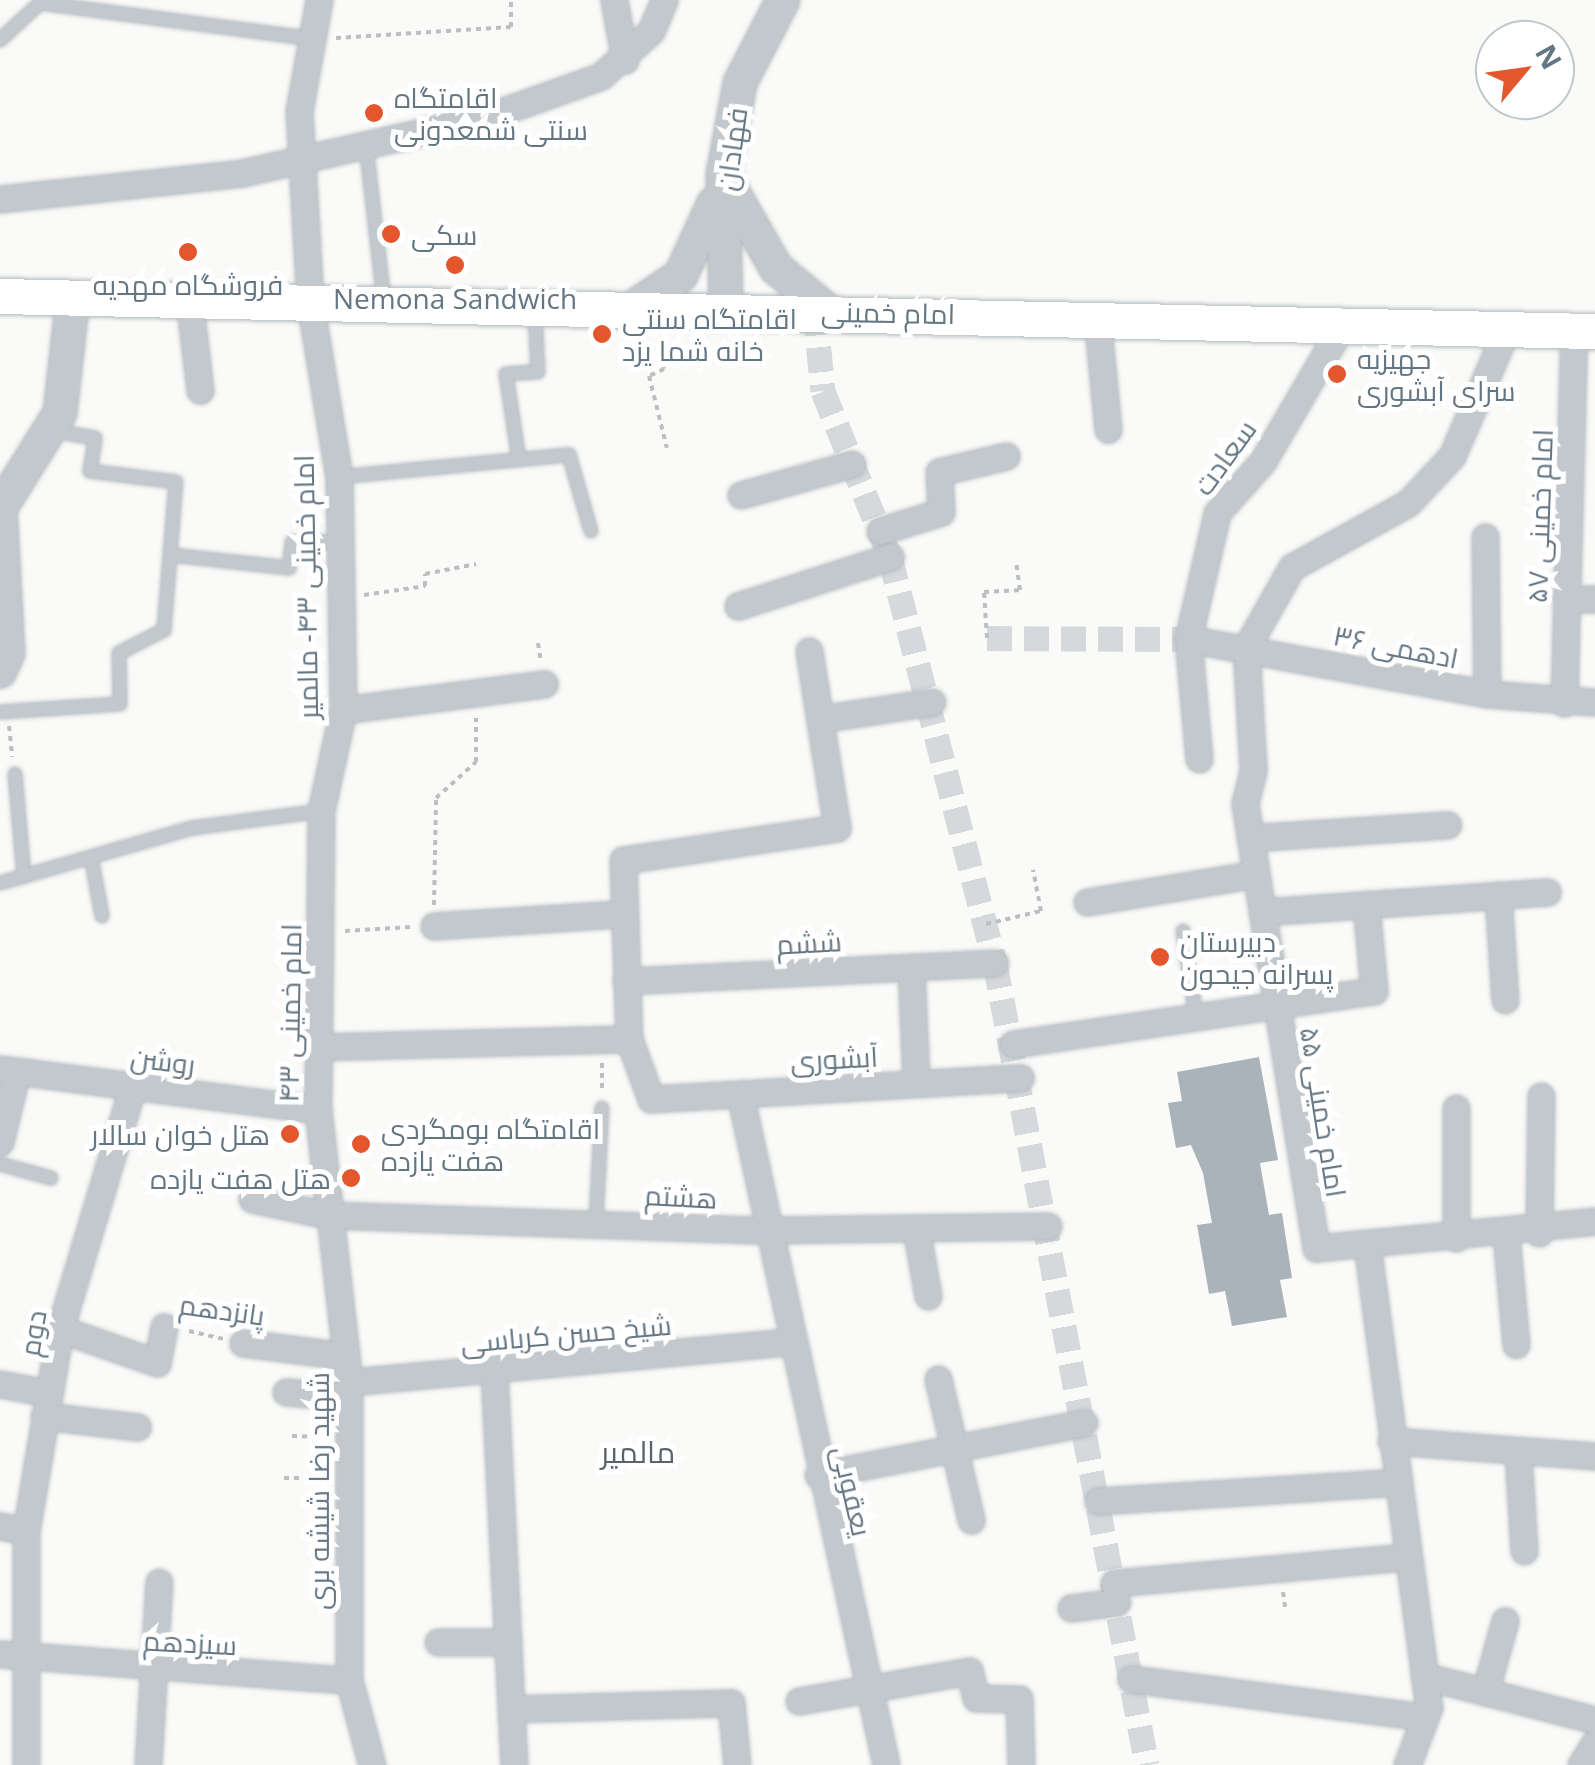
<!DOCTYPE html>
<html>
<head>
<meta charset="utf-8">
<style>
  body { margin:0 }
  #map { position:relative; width:1595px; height:1765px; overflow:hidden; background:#fafaf8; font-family:"Open Sans",Cairo,sans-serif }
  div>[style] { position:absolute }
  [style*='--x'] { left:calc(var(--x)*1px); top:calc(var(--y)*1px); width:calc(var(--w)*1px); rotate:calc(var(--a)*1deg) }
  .building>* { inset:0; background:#aab3b9 }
  .minor-tunnel>* { height:25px; margin-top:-12.5px; transform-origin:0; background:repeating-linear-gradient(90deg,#d5d9db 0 25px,transparent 0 37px) }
  .path>* { height:4px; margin-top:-2px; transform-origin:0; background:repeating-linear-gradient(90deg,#bbbfc2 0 5px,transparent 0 10px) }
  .roads { filter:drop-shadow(0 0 2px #b3babf) drop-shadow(0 0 2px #b3babf) }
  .service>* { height:12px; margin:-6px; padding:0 6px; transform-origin:6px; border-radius:6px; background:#c3c8cc }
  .minor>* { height:25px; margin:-12.5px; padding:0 12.5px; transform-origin:12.5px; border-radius:12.5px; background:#c3c8cc }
  .tertiary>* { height:32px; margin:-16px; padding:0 16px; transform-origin:16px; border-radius:16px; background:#c3c8cc }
  .secondary>* { height:35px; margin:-17.5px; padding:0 17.5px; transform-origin:17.5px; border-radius:17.5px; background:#fff }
  .dots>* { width:28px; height:28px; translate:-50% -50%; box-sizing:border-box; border:5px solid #fff; border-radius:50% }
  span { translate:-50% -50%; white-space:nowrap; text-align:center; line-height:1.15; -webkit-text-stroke:10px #fff; paint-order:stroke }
  .poi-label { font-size:28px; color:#657683 }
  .left { translate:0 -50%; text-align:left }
  .right { translate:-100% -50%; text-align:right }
  .street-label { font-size:28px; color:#657683 }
  .neighbourhood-label { font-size:30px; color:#57646e }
  .north { position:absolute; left:1475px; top:20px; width:100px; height:100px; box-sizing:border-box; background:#fff; border:2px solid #c1c8cd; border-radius:50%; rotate:61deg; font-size:28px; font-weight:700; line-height:40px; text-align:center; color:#657683 }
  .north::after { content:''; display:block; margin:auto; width:35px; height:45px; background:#e4572e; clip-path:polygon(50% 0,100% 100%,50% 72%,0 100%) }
</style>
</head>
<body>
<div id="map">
  <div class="building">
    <div style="clip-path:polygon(1259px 1057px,1278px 1160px,1260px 1163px,1269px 1215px,1282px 1213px,1292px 1278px,1280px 1280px,1287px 1317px,1232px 1326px,1225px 1291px,1209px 1294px,1197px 1225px,1212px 1223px,1203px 1173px,1191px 1145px,1176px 1148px,1168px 1103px,1182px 1101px,1177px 1072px)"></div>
  </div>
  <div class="minor-tunnel">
    <div style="--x:815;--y:310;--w:81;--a:84.4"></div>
    <div style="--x:823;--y:391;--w:179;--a:68"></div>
    <div style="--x:890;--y:557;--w:419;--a:75.5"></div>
    <div style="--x:995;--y:963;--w:816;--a:79.27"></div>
    <div style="--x:987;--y:638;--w:201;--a:0.3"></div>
  </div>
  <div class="path">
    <div style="--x:336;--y:38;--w:175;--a:-3.6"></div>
    <div style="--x:511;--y:27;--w:27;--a:-90"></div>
    <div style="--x:660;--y:337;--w:32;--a:83"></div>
    <div style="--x:664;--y:369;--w:17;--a:155"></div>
    <div style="--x:649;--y:376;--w:74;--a:76"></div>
    <div style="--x:364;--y:595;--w:62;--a:-8.4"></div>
    <div style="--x:425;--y:586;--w:12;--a:-90"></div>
    <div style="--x:425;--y:574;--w:52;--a:-11.1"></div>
    <div style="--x:987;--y:638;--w:46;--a:-93.7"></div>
    <div style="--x:984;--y:592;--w:36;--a:-3"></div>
    <div style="--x:1020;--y:590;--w:28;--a:-98"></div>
    <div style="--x:538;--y:643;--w:20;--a:81"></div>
    <div style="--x:9;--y:726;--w:31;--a:84"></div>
    <div style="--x:434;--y:905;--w:107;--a:-88.9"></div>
    <div style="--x:436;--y:798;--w:54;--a:-42"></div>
    <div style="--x:476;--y:762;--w:44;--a:-90"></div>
    <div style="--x:986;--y:924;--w:57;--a:-13.3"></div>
    <div style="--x:1041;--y:911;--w:42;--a:-101"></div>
    <div style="--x:345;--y:931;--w:65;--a:-3.5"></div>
    <div style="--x:602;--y:1063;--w:30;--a:90"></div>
    <div style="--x:189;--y:1331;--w:35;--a:13"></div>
    <div style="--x:292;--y:1436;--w:32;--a:2"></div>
    <div style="--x:284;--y:1478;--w:40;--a:0"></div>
    <div style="--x:1283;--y:1592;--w:15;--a:82"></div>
  </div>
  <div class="roads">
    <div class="service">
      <div style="--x:0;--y:40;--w:54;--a:-42.8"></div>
      <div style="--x:40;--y:3;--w:274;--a:7.5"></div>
      <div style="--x:366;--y:145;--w:157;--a:83.4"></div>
      <div style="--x:519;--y:460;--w:87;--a:-98.6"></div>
      <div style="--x:506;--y:374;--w:32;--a:-4"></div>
      <div style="--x:538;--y:372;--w:59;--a:-92.9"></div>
      <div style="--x:339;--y:477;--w:231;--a:-5.5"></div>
      <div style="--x:569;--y:455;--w:79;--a:73.9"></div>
      <div style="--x:171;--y:555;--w:119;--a:6.3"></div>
      <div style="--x:289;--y:568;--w:26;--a:-83"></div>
      <div style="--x:292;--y:542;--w:48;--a:0"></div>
      <div style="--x:0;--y:712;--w:120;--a:-3.8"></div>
      <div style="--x:120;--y:704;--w:51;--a:-91.1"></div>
      <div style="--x:119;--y:653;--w:51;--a:-27.1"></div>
      <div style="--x:164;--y:630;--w:148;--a:-85.4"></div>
      <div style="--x:176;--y:482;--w:87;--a:-172.7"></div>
      <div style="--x:90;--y:471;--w:33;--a:-81"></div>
      <div style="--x:95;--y:438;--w:43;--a:-170.5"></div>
      <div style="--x:15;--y:774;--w:103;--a:85"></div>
      <div style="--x:92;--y:862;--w:55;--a:79.5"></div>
      <div style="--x:0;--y:883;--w:200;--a:-16"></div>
      <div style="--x:192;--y:828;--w:130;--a:-7.5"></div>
      <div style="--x:1183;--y:931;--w:86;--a:81.3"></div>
      <div style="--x:0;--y:1164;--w:53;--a:15.4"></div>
      <div style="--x:596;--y:1221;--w:113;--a:-87"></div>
    </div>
    <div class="minor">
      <div style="--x:319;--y:0;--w:113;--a:100.2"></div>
      <div style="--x:299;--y:111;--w:191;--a:86.7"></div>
      <div style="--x:310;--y:302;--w:177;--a:80.6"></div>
      <div style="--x:339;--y:477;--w:233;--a:89"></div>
      <div style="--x:343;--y:710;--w:103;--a:102.3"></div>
      <div style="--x:321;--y:811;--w:299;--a:90.6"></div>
      <div style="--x:318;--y:1110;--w:274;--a:83.5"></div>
      <div style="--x:349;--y:1382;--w:298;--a:90"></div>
      <div style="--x:349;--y:1680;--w:88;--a:74.9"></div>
      <div style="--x:614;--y:0;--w:61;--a:79.6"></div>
      <div style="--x:0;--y:199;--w:243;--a:-6.1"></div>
      <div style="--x:242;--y:173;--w:248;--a:-12.8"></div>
      <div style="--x:484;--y:118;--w:124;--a:-19.7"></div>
      <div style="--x:601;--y:76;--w:67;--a:-42"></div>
      <div style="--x:651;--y:31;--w:34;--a:-67"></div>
      <div style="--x:189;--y:299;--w:92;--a:83.1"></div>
      <div style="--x:1097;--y:317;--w:113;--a:84.4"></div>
      <div style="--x:1507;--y:329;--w:138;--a:113.4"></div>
      <div style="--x:1452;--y:456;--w:64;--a:133.1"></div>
      <div style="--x:1408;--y:503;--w:132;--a:151.1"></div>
      <div style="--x:1292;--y:567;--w:93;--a:119.6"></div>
      <div style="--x:1246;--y:648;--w:123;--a:86.7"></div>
      <div style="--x:1253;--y:771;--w:34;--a:104"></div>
      <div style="--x:1245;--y:804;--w:450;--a:80.9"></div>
      <div style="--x:1316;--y:1248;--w:280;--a:-5.5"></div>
      <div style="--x:741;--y:495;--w:115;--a:-15.6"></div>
      <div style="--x:880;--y:531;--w:64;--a:-17.3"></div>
      <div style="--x:941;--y:512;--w:40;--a:-92.9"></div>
      <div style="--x:939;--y:472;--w:69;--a:-13.4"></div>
      <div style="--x:1485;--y:537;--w:157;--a:89.3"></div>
      <div style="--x:1566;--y:599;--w:29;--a:0"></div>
      <div style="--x:738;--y:606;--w:160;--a:-17.9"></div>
      <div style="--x:1188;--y:639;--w:304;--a:10.4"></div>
      <div style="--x:1487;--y:694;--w:108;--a:4.2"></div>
      <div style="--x:809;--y:651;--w:179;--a:81"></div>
      <div style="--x:837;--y:828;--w:216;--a:171.5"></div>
      <div style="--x:623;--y:860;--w:179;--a:88.1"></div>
      <div style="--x:629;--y:1039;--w:64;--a:69.9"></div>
      <div style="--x:651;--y:1099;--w:370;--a:-3.3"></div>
      <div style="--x:1564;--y:703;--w:373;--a:-88.5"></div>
      <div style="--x:343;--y:710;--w:203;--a:-7.4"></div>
      <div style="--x:826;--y:718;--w:107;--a:-8.6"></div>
      <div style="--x:1199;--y:759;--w:121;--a:-95.2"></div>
      <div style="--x:1188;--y:639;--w:129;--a:-77"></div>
      <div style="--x:1217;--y:513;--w:69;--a:-48.5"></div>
      <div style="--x:1263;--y:461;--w:159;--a:-59.7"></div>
      <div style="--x:1250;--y:838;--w:198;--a:-3.8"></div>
      <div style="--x:1498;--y:895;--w:105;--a:86.2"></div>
      <div style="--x:1087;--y:902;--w:171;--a:-9.4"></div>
      <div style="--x:1262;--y:912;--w:286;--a:-4"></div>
      <div style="--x:434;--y:926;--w:188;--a:-3.7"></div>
      <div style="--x:911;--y:967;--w:116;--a:87.5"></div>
      <div style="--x:626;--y:981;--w:369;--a:-2.8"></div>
      <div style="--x:1013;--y:1044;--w:365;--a:-8.4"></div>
      <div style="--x:1374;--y:991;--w:87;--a:-95.3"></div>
      <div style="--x:318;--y:1047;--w:311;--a:-1.5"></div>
      <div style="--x:0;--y:1069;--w:321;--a:7.3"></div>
      <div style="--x:740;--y:1094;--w:687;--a:77.72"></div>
      <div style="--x:0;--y:1142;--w:73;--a:-76.5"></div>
      <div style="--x:252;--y:1199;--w:77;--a:12"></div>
      <div style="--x:327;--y:1215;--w:439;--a:2"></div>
      <div style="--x:766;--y:1230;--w:282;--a:-0.8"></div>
      <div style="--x:916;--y:1228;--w:69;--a:80"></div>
      <div style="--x:1539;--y:1233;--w:137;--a:-89.2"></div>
      <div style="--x:1506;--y:1235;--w:110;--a:84.8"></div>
      <div style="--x:1456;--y:1238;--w:130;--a:-90"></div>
      <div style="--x:1367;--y:1244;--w:467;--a:82.4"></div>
      <div style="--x:1429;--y:1707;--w:62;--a:110.8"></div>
      <div style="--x:60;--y:1329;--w:103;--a:19.3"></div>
      <div style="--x:157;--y:1363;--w:37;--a:-79"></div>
      <div style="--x:243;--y:1343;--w:104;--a:7.2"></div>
      <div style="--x:494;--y:1371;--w:395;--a:87.1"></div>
      <div style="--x:938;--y:1379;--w:145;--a:76.8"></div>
      <div style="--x:349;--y:1382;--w:441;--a:-5.2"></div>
      <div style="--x:0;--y:1384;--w:49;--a:10.6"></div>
      <div style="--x:286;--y:1392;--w:63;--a:4.5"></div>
      <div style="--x:44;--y:1416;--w:94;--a:6.7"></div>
      <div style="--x:1391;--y:1441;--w:205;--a:4.2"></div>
      <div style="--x:1518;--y:1452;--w:99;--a:86.5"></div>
      <div style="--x:818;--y:1475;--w:271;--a:-11.1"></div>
      <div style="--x:1098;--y:1501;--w:299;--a:-3.6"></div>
      <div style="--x:0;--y:1526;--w:26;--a:11"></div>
      <div style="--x:1114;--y:1583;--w:294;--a:-5.1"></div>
      <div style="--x:1071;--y:1608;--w:46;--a:-7.4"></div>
      <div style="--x:438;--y:1642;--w:70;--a:0"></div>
      <div style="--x:0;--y:1654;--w:350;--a:4.3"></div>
      <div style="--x:1424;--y:1676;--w:177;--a:14.4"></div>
      <div style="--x:1131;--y:1679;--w:296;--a:7.4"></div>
      <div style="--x:1485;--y:1692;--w:74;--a:-74.3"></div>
      <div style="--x:799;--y:1701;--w:173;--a:-10"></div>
      <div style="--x:969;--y:1671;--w:28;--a:75"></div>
      <div style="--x:976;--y:1698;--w:43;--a:1.3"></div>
      <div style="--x:1019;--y:1699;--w:66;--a:88.3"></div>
      <div style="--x:511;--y:1709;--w:220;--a:-1.6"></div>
      <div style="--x:731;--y:1703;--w:62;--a:84.5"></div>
      <div style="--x:26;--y:1765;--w:234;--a:-90"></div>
      <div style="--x:26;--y:1531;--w:205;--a:-80.4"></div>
      <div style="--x:60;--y:1329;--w:254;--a:-73.3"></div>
      <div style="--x:148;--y:1765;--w:183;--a:-86.6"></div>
      <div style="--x:1581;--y:1765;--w:26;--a:-58"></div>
    </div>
    <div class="tertiary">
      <div style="--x:727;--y:182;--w:99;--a:60.3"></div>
      <div style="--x:776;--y:268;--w:66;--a:39.5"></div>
      <div style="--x:634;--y:307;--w:57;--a:-34.2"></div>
      <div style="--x:681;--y:275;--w:79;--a:-65.4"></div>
      <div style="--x:726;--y:308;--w:133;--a:-91.3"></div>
      <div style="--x:723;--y:175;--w:94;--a:-79.5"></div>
      <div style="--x:740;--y:83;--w:93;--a:-62.6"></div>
      <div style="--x:0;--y:506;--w:147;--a:86.9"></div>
      <div style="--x:8;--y:653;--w:20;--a:114"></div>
      <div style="--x:1;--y:507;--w:111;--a:-57.9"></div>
      <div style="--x:60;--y:413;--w:117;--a:-83.6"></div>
    </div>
    <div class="secondary">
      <div style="--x:0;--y:296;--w:1595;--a:1.26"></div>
    </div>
  </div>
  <div class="dots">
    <div style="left:374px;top:113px;background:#e4572e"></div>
    <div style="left:391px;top:234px;background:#e4572e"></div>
    <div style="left:188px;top:252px;background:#e4572e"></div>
    <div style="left:455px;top:265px;background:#e4572e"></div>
    <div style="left:602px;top:334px;background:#e4572e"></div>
    <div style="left:1337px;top:374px;background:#e4572e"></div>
    <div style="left:1160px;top:957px;background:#e4572e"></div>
    <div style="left:290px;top:1134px;background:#e4572e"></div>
    <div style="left:361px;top:1144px;background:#e4572e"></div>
    <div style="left:351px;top:1178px;background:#e4572e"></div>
  </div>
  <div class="poi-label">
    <span class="left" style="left:394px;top:113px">اقامتگاه<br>سنتی شمعدونی</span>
    <span class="left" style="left:411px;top:234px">سکی</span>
    <span style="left:188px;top:284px">فروشگاه مهدیه</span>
    <span style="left:455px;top:298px">Nemona Sandwich</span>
    <span class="left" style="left:622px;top:334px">اقامتگاه سنتی<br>خانه شما یزد</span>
    <span class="left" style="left:1357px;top:374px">جهیزیه<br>سرای آبشوری</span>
    <span class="left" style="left:1180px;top:957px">دبیرستان<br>پسرانه جیحون</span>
    <span class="left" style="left:381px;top:1144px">اقامتگاه بومگردی<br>هفت یازده</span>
    <span class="right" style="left:270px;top:1134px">هتل خوان سالار</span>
    <span class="right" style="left:331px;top:1178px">هتل هفت یازده</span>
  </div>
  <div class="street-label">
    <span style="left:731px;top:149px;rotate:-82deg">فهادان</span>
    <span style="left:888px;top:312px;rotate:1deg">امام خمینی</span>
    <span style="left:1224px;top:457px;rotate:-54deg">سعادت</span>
    <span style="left:1539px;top:516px;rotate:-88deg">امام خمینی ۵۷</span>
    <span style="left:305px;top:587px;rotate:-91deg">امام خمینی ۴۳- مالمیر</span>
    <span style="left:1396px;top:646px;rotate:11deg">ادهمی ۳۶</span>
    <span style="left:809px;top:942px;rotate:-3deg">ششم</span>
    <span style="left:289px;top:1013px;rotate:-89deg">امام خمینی ۴۳</span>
    <span style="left:834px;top:1058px;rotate:-3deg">آبشوری</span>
    <span style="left:163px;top:1060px;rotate:7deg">روشن</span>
    <span style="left:1324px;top:1112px;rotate:81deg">امام خمینی ۵۵</span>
    <span style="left:681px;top:1196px;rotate:3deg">هشتم</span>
    <span style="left:222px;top:1309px;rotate:8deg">پانزدهم</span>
    <span style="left:32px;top:1333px;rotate:-80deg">دوم</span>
    <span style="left:566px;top:1333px;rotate:-5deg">شیخ حسن کرباسی</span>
    <span style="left:318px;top:1491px;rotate:-90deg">شهید رضا شیشه بری</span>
    <span style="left:853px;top:1491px;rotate:77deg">یعقوبی</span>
    <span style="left:190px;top:1642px;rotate:3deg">سیزدهم</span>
  </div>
  <div class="neighbourhood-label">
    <span style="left:638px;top:1452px">مالمیر</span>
  </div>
  <div class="north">N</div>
</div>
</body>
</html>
